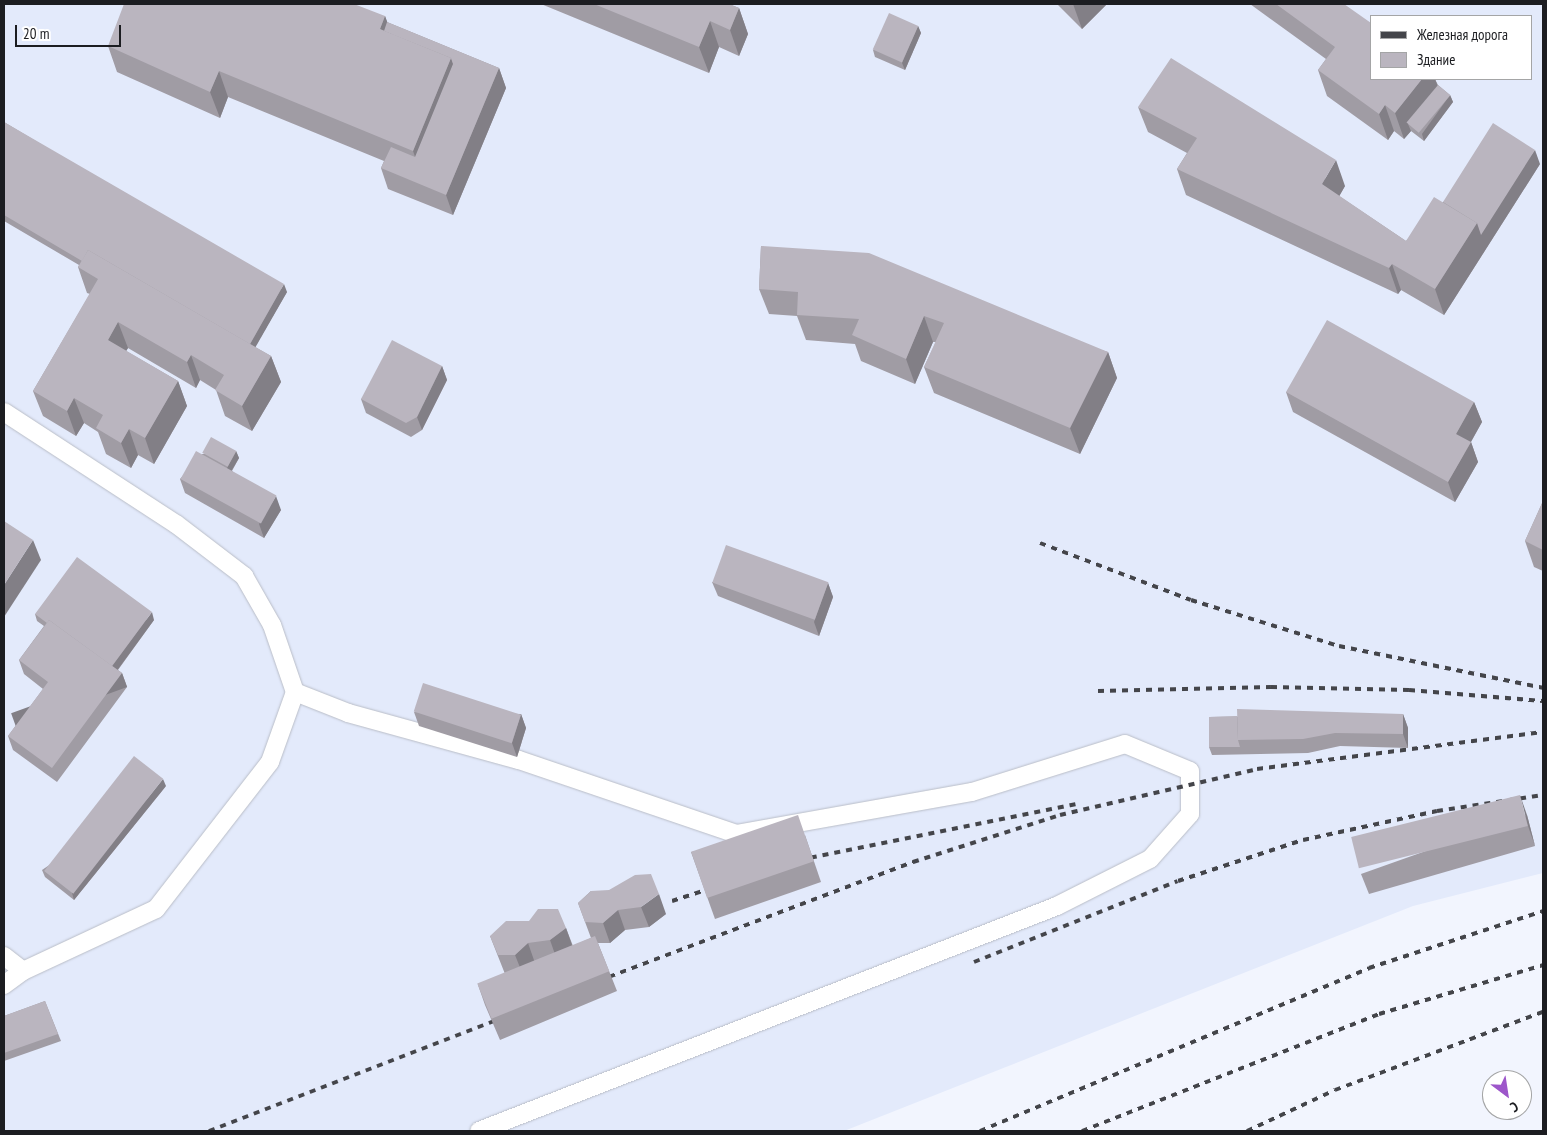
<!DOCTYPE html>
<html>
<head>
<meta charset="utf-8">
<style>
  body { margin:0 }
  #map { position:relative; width:1547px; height:1135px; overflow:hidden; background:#f2f5fe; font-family:"PT Sans Narrow",sans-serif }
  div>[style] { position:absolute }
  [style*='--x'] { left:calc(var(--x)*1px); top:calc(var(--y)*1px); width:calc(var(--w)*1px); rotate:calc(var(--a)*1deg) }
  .built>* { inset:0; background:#e3eafb }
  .roads { filter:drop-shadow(0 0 1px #b9bdc7) drop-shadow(0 0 1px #b9bdc7) }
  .lane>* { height:18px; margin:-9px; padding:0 9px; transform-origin:9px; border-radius:9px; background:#fff }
  .rail>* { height:4px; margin-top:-2px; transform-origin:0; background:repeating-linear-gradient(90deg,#44454a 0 6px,transparent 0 12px) }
  .wall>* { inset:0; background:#a09ca4 }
  .shaded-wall>* { inset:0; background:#827f86; transform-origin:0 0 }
  .building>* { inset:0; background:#bab5bf; transform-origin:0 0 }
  span { translate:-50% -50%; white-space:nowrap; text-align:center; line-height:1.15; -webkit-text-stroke:4px #fff; paint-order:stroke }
  .frame { position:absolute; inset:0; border:5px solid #1c1d21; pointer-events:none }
  .legend { position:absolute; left:1370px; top:15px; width:162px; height:65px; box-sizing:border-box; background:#fff; border:1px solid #a4a5a6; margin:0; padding:6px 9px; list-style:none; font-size:15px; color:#1c1d21 }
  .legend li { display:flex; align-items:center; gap:10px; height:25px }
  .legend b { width:25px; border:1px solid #a4a5a6 }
  .north { position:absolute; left:1482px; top:1070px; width:50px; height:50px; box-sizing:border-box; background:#fff; border:1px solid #a4a5a6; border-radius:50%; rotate:149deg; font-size:14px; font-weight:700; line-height:20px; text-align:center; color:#1c1d21 }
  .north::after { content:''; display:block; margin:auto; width:18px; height:22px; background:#9d56ca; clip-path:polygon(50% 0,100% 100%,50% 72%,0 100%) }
  .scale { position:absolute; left:15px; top:25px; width:106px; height:22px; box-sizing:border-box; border:2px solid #1c1d21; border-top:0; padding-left:6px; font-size:15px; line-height:18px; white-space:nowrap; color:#1c1d21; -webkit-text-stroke:4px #fff; paint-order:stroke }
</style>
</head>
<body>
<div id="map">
  <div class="built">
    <div style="clip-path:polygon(evenodd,4px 4px,1543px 4px,1543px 873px,1413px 906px,844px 1131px,4px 1131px,4px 4px,1371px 16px,1531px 16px,1531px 79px,1371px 79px,1371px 16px)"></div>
  </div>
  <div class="roads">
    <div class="lane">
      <div style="--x:4;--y:412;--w:205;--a:33.1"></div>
      <div style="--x:176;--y:524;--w:86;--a:37.4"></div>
      <div style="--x:244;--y:576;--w:56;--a:60.3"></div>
      <div style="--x:272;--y:625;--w:71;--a:71.1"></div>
      <div style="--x:295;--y:692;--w:74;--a:109.7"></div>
      <div style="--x:270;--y:762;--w:186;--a:127.8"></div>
      <div style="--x:156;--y:909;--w:147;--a:155"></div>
      <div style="--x:23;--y:971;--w:24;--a:144"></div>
      <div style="--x:295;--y:692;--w:57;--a:21.6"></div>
      <div style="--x:348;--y:713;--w:177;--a:15.4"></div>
      <div style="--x:519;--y:760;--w:229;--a:18.8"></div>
      <div style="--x:736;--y:834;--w:240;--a:-10.1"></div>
      <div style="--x:972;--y:792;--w:160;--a:-17.4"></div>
      <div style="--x:1125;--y:744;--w:70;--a:22.6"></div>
      <div style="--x:1190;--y:771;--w:43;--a:90"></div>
      <div style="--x:1190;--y:814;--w:60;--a:131.6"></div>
      <div style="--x:1150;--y:859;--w:104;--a:153.2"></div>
      <div style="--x:1057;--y:906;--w:620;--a:158.73"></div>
      <div style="--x:4;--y:956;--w:24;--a:38"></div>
    </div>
  </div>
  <div class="rail">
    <div style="--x:1040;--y:543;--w:161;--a:20.7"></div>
    <div style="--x:1191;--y:600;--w:155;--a:17.3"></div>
    <div style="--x:1339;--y:646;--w:208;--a:11.6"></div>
    <div style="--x:1098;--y:691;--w:173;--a:-1.3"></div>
    <div style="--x:1271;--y:687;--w:138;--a:1.2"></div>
    <div style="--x:1409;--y:690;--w:134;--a:4.7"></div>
    <div style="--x:799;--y:860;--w:288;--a:-11.4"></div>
    <div style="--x:672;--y:901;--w:48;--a:-18.1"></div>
    <div style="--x:974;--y:962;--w:219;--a:-21.7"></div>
    <div style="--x:1178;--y:881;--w:132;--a:-18.2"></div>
    <div style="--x:1303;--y:840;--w:137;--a:-12.2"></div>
    <div style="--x:1437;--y:811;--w:107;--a:-8.6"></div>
    <div style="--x:598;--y:981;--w:337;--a:-20.7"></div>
    <div style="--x:913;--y:862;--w:154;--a:-17.7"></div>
    <div style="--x:1060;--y:815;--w:202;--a:-13.1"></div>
    <div style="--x:1257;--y:769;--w:288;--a:-7.4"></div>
    <div style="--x:209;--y:1131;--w:316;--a:-21.1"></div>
    <div style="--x:980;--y:1131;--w:422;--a:-22.7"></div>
    <div style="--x:1369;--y:968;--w:183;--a:-18.1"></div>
    <div style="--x:1082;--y:1131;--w:319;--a:-21.5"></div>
    <div style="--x:1379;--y:1014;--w:171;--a:-16.6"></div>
    <div style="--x:1247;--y:1131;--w:97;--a:-25"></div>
    <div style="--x:1335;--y:1090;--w:222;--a:-20.6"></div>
  </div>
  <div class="wall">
    <div style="clip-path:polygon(541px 4px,729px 4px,739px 8px,748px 34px,739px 56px,719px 47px,709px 73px)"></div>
    <div style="clip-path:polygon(1057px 4px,1107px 4px,1082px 29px)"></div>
    <div style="clip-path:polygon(1250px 4px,1344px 4px,1371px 79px,1435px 79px,1438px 85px,1450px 95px,1453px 102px,1424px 141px,1411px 131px,1404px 139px,1394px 131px,1388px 140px,1327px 96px,1318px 70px,1326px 59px)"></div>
    <div style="clip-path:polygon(385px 16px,387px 22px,499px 68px,506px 88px,453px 215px,388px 189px,381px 168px,384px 161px,228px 97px,220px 118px,117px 72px,108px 46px)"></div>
    <div style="clip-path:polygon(918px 26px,921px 33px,905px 70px,875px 57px,873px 50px)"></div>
    <div style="clip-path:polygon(1138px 107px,1345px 186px,1339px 196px,1406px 241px,1443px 202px,1540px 164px,1444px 315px,1401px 290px,1398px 294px,1186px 195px,1177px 169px,1187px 153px,1148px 132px)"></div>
    <div style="clip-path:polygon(4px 122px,287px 292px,255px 347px,271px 356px,281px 382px,252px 431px,225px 416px,216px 390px,200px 380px,196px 388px,128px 348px,126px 351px,178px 381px,187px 406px,154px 464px,138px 455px,131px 468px,106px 454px,98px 432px,84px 423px,76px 436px,43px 416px,33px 391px,90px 294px,87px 293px,78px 267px,79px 265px,4px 221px)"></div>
    <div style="clip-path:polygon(761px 246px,1108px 352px,1117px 378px,1080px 454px,934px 393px,924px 367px,936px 342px,933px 342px,915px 384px,861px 361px,855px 344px,806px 340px,797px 316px,769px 314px,759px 289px)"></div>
    <div style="clip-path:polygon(442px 366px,447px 380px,422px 430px,411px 437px,366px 413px,361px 399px)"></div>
    <div style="clip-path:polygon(1286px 392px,1474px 402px,1482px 422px,1471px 442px,1478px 462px,1455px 502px,1293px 412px)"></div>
    <div style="clip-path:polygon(236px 451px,239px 458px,232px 471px,281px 510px,264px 538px,185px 493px,180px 479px,202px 454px)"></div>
    <div style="clip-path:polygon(1543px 501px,1543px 571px,1534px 567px,1525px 541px)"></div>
    <div style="clip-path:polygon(712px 582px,828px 583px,833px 597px,819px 636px,718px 596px)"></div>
    <div style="clip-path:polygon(35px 614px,154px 620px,118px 670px,122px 673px,127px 687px,57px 782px,13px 750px,8px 736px,43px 689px,24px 674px,19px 660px,44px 626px,37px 621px)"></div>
    <div style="clip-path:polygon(414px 712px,521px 714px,526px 728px,517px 757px,419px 726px)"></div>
    <div style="clip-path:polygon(1403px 714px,1408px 728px,1408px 748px,1340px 746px,1308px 753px,1212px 755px,1209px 747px,1209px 717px)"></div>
    <div style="clip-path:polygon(166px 786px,74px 900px,45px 877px,42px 870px)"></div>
    <div style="clip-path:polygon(1527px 815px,1535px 846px,1369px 894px,1361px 874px)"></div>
    <div style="clip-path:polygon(805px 835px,821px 882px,715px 919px,691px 852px)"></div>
    <div style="clip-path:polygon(591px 891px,666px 914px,649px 927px,625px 930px,610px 943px,598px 943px,617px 991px,500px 1040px,485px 1005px,478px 985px,505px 974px,490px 936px,566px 928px,573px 946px,591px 938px,578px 903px)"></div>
    <div style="clip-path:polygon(45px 1001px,61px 1041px,4px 1061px,4px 1016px)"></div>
  </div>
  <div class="shaded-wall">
    <div style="clip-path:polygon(1073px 4px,1107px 4px,1082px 29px)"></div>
    <div style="clip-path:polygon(739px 8px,748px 34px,739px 56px,730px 30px)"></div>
    <div style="clip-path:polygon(385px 16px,394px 40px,380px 29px)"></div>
    <div style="clip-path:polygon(710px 21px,719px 47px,709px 73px,699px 47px)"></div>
    <div style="clip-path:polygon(918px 26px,921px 33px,905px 70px,902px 63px)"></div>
    <div style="clip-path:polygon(451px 58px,461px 84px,422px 177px,413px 151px)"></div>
    <div style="clip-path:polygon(499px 68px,506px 88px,453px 215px,446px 195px)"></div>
    <div style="clip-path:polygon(219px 71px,228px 97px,220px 118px,210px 92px)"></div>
    <div style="clip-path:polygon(1422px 79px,1435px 79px,1440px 92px,1408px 124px,1411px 131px,1404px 139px,1395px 113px)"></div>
    <div style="clip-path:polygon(1450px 95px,1453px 102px,1424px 141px,1422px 134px)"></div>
    <div style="clip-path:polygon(1385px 105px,1394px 131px,1388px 140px,1379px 114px)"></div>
    <div style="clip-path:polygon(1535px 150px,1540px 164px,1444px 315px,1435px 289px,1477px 223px)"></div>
    <div style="clip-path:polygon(1336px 160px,1345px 186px,1332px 209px,1322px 184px)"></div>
    <div style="clip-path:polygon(1392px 264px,1401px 290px,1398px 294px,1389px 268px)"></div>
    <div style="clip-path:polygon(284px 284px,287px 292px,247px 362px,244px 355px)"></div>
    <div style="clip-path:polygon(924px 316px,933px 342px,915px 384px,906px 359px)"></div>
    <div style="clip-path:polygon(118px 322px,128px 348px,117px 366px,108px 340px)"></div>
    <div style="clip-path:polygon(1108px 352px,1117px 378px,1080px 454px,1070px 428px)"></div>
    <div style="clip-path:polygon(191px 355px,200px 380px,196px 388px,187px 362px)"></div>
    <div style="clip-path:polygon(271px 356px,281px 382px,252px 431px,242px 406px)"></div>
    <div style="clip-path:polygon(442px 366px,447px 380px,422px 430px,417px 417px)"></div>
    <div style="clip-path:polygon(178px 381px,187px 406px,154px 464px,145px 438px)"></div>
    <div style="clip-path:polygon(74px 398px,84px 423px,76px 436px,67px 411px)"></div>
    <div style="clip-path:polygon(1474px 402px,1482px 422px,1464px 454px,1456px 434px)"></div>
    <div style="clip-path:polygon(129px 429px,138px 455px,131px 468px,121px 443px)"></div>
    <div style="clip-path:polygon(1471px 442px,1478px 462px,1455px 502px,1448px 482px)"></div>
    <div style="clip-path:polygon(236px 451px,239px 458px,229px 475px,227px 468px)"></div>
    <div style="clip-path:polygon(276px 496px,281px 510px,264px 538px,259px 524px)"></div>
    <div style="clip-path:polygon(33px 540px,41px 560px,4px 617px,4px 585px)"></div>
    <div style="clip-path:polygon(828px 583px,833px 597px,819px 636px,814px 622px)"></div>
    <div style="clip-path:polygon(152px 612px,154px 620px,113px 676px,110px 669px)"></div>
    <div style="left:122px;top:673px;width:15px;height:118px;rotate:70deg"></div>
    <div style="clip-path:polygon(521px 714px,526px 728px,517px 757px,512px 743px)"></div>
    <div style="clip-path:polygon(1403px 714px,1408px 728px,1408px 748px,1403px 734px)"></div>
    <div style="clip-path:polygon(163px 779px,166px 786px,74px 900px,72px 893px)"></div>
    <div style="clip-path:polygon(1520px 795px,1527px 815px,1535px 846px,1528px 826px)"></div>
    <div style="clip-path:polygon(659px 894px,666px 914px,649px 927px,641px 907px)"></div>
    <div style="clip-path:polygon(618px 910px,625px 930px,610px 943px,603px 923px)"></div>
    <div style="clip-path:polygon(566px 928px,573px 948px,557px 960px,550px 940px)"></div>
    <div style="clip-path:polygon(528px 943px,535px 963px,523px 975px,515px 955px)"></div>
  </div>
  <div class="building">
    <div style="clip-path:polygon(124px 4px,354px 4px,385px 16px,380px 29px,451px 58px,413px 151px,219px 71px,210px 92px,108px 46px)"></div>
    <div style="clip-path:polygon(594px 4px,729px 4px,739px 8px,730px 30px,710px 21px,699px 47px)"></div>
    <div style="clip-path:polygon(1276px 4px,1344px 4px,1371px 23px,1371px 79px,1422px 79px,1395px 113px,1385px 105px,1379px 114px,1318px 70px,1335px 47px)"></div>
    <div style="left:889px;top:13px;width:32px;height:40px;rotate:24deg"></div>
    <div style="clip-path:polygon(387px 22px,499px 68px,446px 195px,381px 168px,391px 147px,415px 157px,453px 64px,451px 58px,384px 31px)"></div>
    <div style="clip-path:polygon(1171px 58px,1336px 160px,1322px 184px,1406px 241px,1434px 197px,1477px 223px,1435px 289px,1392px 264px,1389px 268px,1177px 169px,1197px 138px,1138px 107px)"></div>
    <div style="left:1438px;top:85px;width:16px;height:49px;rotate:40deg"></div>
    <div style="clip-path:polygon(4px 122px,284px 284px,250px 344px,88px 250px,82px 261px,4px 215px)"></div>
    <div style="clip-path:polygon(1493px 123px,1535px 150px,1481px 235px,1477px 223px,1443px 202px)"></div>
    <div style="clip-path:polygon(761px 246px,869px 253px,1108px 352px,1070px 428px,924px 367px,944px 323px,924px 316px,906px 359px,852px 335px,859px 319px,797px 315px,798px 292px,759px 289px)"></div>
    <div style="clip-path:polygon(88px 250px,271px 356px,242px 406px,215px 390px,224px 375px,191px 355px,187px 362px,118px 322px,108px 340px,178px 381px,145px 438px,129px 429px,121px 443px,96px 428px,103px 415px,74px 398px,67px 411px,33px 391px,98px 279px,78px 267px)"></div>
    <div style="clip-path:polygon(1327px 320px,1474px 402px,1456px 434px,1471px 442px,1448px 482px,1286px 392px)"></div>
    <div style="clip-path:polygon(392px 340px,442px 366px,417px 417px,406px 423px,361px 399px)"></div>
    <div style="left:211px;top:437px;width:29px;height:18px;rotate:29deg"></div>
    <div style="left:196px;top:451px;width:92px;height:32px;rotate:29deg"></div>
    <div style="clip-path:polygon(1543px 501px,1543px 550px,1525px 541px)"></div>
    <div style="clip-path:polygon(4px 521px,33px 540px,4px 585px)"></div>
    <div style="left:726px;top:545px;width:109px;height:40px;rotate:20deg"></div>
    <div style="clip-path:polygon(77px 557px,152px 612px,112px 666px,49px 620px,47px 623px,35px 614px)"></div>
    <div style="clip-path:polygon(49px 620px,122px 673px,52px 768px,8px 736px,48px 682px,19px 660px)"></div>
    <div style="left:423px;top:683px;width:103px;height:30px;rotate:18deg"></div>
    <div style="clip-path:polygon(1237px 709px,1403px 714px,1403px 734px,1335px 733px,1303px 739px,1238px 740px)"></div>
    <div style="clip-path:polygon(1237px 716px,1238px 740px,1240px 747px,1209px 747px,1209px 717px)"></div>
    <div style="left:134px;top:756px;width:37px;height:146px;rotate:38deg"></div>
    <div style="left:1520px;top:795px;width:32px;height:174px;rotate:76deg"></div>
    <div style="left:798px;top:815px;width:49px;height:113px;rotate:71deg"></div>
    <div style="clip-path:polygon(651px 874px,659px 894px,641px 907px,618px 910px,603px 923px,585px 922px,578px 903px,591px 891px,609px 890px,635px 875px)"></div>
    <div style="clip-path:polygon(538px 909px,558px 909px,566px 928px,550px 940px,528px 943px,515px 955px,498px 955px,490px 936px,506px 921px,529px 921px)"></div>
    <div style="left:595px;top:936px;width:38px;height:127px;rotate:68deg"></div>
    <div style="clip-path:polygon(45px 1001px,58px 1034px,4px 1053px,4px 1016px)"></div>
  </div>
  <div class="frame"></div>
  <ul class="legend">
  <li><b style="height:6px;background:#44454a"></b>Железная дорога</li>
  <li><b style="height:14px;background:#bab5bf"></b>Здание</li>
  </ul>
  <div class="north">С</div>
  <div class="scale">20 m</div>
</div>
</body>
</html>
